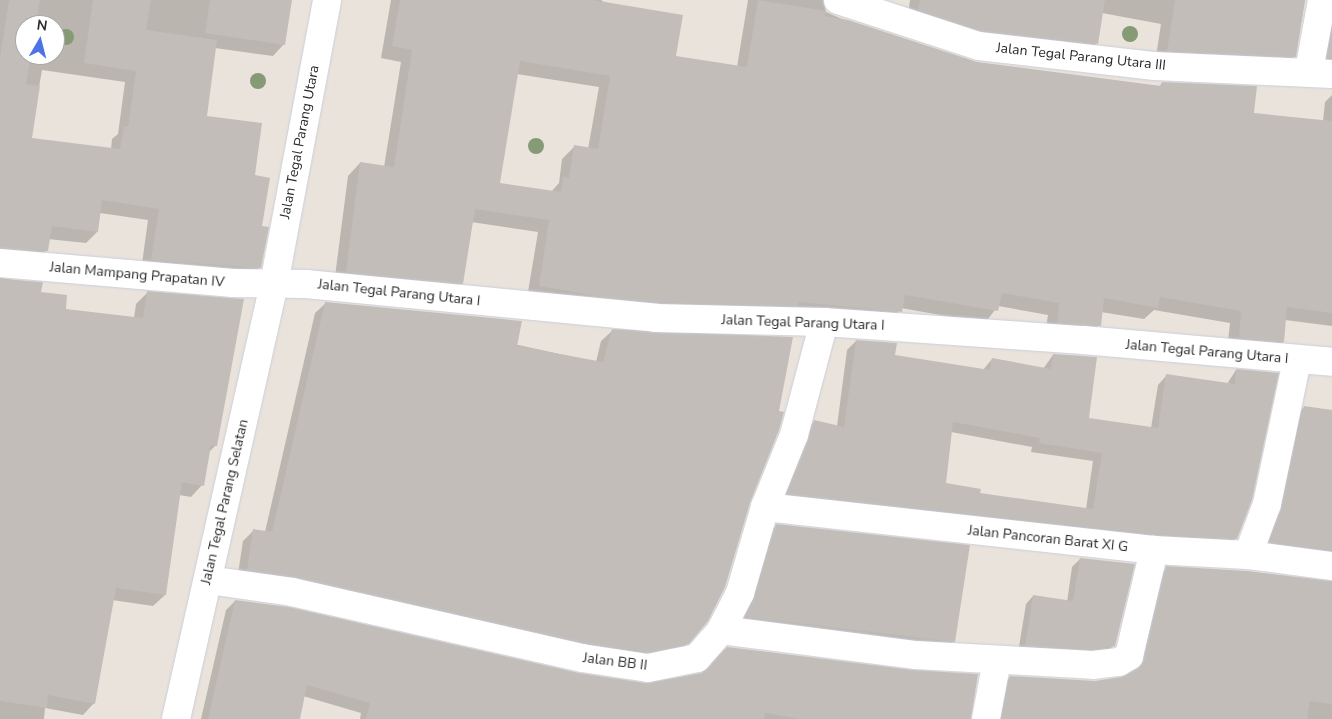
<!DOCTYPE html>
<html>
<head>
<meta charset="utf-8">
<style>
  body { margin:0 }
  #map { position:relative; width:1332px; height:719px; overflow:hidden; background:#eae3dc; font-family:"Nunito Sans",sans-serif }
  div>[style] { position:absolute }
  [style*='--x'] { left:calc(var(--x)*1px); top:calc(var(--y)*1px); width:calc(var(--w)*1px); rotate:calc(var(--a)*1deg) }
  .shadow>* { inset:0; background:#0003 }
  .building>* { inset:0; background:#c2bdb9 }
  .roads { filter:drop-shadow(0 0 1px #cbced9) drop-shadow(0 0 1px #cbced9) }
  .minor>* { height:28px; margin:-14px; padding:0 14px; transform-origin:14px; border-radius:14px; background:#fff }
  .trees>* { width:16px; height:16px; margin:-8px; border-radius:50%; background:#859a75 }
  span { translate:-50% -50%; white-space:nowrap; text-align:center; line-height:1.15; -webkit-text-stroke:4px #fff; paint-order:stroke }
  .street-label { font-size:14px; color:#292929 }
  .north { position:absolute; left:15px; top:15px; width:50px; height:50px; box-sizing:border-box; background:#fff; border:1px solid #a9a9a9; border-radius:50%; rotate:8deg; font-size:14px; font-weight:700; line-height:20px; text-align:center; color:#292929 }
  .north::after { content:''; display:block; margin:auto; width:18px; height:22px; background:#4c73e7; clip-path:polygon(50% 0,100% 100%,50% 72%,0 100%) }
</style>
</head>
<body>
<div id="map">
  <div class="shadow">
    <div style="clip-path:polygon(evenodd,0 0,291px 0,284px 44px,273px 56px,215px 48px,205px 117px,254px 176px,261px 227px,260px 267px,248px 279px,141px 271px,148px 220px,100px 213px,97px 232px,86px 243px,48px 239px,46px 251px,35px 262px,0 259px,0 0,25px 25px,55px 25px,55px 55px,25px 55px,25px 25px,0 0,42px 70px,125px 82px,118px 134px,112px 139px,111px 149px,30px 139px,42px 70px)"></div>
    <div style="clip-path:polygon(evenodd,391px 0,601px 0,675px 57px,737px 67px,748px 0,823px 0,826px 12px,844px 20px,977px 63px,1159px 87px,1162px 83px,1252px 114px,1323px 121px,1325px 102px,1332px 95px,1332px 326px,1285px 320px,1283px 342px,1271px 354px,1227px 350px,1230px 323px,1154px 310px,1144px 319px,1101px 312px,1099px 325px,1087px 337px,1045px 334px,1048px 315px,998px 306px,985px 323px,901px 308px,889px 323px,527px 298px,538px 232px,471px 222px,462px 283px,450px 295px,334px 284px,348px 176px,360px 163px,384px 167px,401px 62px,381px 58px,391px 0,517px 74px,599px 87px,588px 149px,574px 147px,562px 159px,559px 183px,551px 192px,499px 184px,517px 74px)"></div>
    <div style="clip-path:polygon(910px 0,1305px 0,1295px 56px,1282px 68px,1155px 63px,1161px 24px,1102px 13px,1097px 43px,1085px 55px,907px 22px)"></div>
    <div style="clip-path:polygon(1332px 0,1332px 80px,1316px 70px)"></div>
    <div style="clip-path:polygon(0 278px,41px 283px,40px 293px,64px 310px,134px 318px,136px 304px,147px 293px,216px 445px,208px 453px,202px 485px,191px 497px,179px 495px,165px 595px,153px 606px,112px 600px,94px 703px,83px 715px,45px 708px,44px 719px,0 719px)"></div>
    <div style="clip-path:polygon(326px 303px,596px 362px,601px 341px,612px 331px,749px 502px,688px 643px,677px 654px,636px 662px,237px 580px,243px 541px,254px 530px,265px 532px,315px 313px)"></div>
    <div style="clip-path:polygon(evenodd,856px 341px,894px 356px,983px 370px,992px 359px,1043px 369px,1053px 355px,1087px 419px,1151px 428px,1158px 385px,1167px 375px,1227px 384px,1236px 370px,1236px 538px,1227px 547px,779px 503px,805px 430px,815px 421px,837px 426px,847px 350px,856px 341px,951px 432px,1032px 447px,1031px 452px,1093px 461px,1086px 509px,979px 494px,944px 484px,951px 432px)"></div>
    <div style="clip-path:polygon(1304px 407px,1332px 412px,1332px 563px,1261px 551px,1295px 417px)"></div>
    <div style="clip-path:polygon(777px 525px,954px 641px,945px 650px,737px 626px,768px 534px)"></div>
    <div style="clip-path:polygon(1080px 559px,1114px 645px,1106px 653px,1018px 653px,1026px 604px,1033px 596px,1067px 602px,1072px 567px)"></div>
    <div style="clip-path:polygon(1167px 568px,1332px 582px,1332px 719px,995px 719px,1001px 687px,1010px 677px,1095px 682px,1122px 679px,1134px 672px,1157px 577px)"></div>
    <div style="clip-path:polygon(235px 601px,578px 674px,646px 685px,971px 719px,360px 719px,361px 713px,303px 696px,298px 719px,201px 719px,226px 610px)"></div>
  </div>
  <div class="building">
    <div style="clip-path:polygon(9px 0,40px 0,35px 25px,25px 25px,25px 55px,31px 55px,26px 84px,40px 86px,32px 138px,120px 149px,124px 126px,128px 127px,136px 71px,84px 63px,93px 0,151px 0,146px 30px,217px 40px,207px 116px,262px 123px,255px 175px,270px 178px,262px 226px,269px 227px,261px 268px,151px 260px,159px 209px,102px 200px,98px 232px,52px 226px,48px 251px,0 248px,0 58px)"></div>
    <div style="clip-path:polygon(210px 0,292px 0,285px 45px,205px 33px)"></div>
    <div style="clip-path:polygon(evenodd,400px 0,593px 0,683px 15px,676px 56px,747px 67px,758px 0,826px 11px,825px 16px,848px 20px,977px 62px,1161px 86px,1162px 82px,1257px 86px,1254px 113px,1332px 121px,1332px 313px,1287px 307px,1284px 342px,1239px 338px,1241px 311px,1160px 297px,1158px 308px,1104px 298px,1101px 326px,1057px 323px,1059px 303px,1002px 293px,998px 311px,905px 295px,902px 312px,799px 302px,798px 306px,657px 302px,609px 298px,539px 286px,549px 220px,475px 209px,463px 284px,346px 272px,360px 162px,394px 167px,412px 50px,392px 46px,400px 0,520px 61px,610px 76px,598px 149px,574px 145px,569px 178px,563px 177px,561px 192px,500px 183px,520px 61px)"></div>
    <div style="clip-path:polygon(920px 0,1105px 0,1098px 44px,982px 31px,918px 10px)"></div>
    <div style="clip-path:polygon(1175px 0,1305px 0,1296px 57px,1167px 51px)"></div>
    <div style="clip-path:polygon(1332px 32px,1332px 58px,1327px 58px)"></div>
    <div style="clip-path:polygon(0 279px,43px 282px,41px 292px,67px 295px,66px 309px,143px 318px,147px 291px,244px 299px,217px 446px,211px 445px,204px 486px,182px 482px,166px 595px,116px 588px,95px 704px,48px 695px,47px 708px,0 701px)"></div>
    <div style="clip-path:polygon(325px 302px,522px 321px,517px 346px,603px 362px,612px 329px,793px 337px,779px 411px,784px 412px,779px 430px,750px 503px,725px 587px,708px 621px,689px 644px,648px 652px,585px 643px,295px 577px,247px 570px,253px 529px,272px 532px)"></div>
    <div style="clip-path:polygon(evenodd,856px 340px,897px 343px,895px 355px,990px 370px,992px 358px,1051px 369px,1053px 354px,1097px 357px,1089px 418px,1158px 428px,1166px 374px,1235px 384px,1236px 369px,1279px 373px,1252px 500px,1237px 539px,1155px 534px,787px 494px,814px 420px,844px 427px,856px 340px,953px 422px,1040px 438px,1039px 443px,1102px 453px,1093px 509px,980px 493px,981px 489px,946px 483px,953px 422px)"></div>
    <div style="clip-path:polygon(1304px 406px,1332px 410px,1332px 550px,1270px 542px,1282px 507px)"></div>
    <div style="clip-path:polygon(776px 524px,970px 545px,955px 642px,745px 617px,755px 598px)"></div>
    <div style="clip-path:polygon(1080px 558px,1135px 564px,1115px 646px,1093px 649px,1025px 646px,1033px 595px,1073px 601px)"></div>
    <div style="clip-path:polygon(1166px 566px,1247px 571px,1332px 581px,1332px 704px,1310px 701px,1307px 719px,1002px 719px,1010px 676px,1095px 681px,1121px 677px,1141px 666px)"></div>
    <div style="clip-path:polygon(235px 600px,289px 607px,579px 673px,646px 683px,701px 673px,727px 647px,914px 670px,978px 674px,971px 719px,800px 719px,765px 713px,764px 719px,366px 719px,370px 703px,307px 685px,300px 719px,208px 719px)"></div>
  </div>
  <div class="roads">
    <div class="minor">
      <div style="--x:838;--y:0;--w:148;--a:18.1"></div>
      <div style="--x:979;--y:46;--w:177;--a:6.5"></div>
      <div style="--x:1155;--y:66;--w:177;--a:2.6"></div>
      <div style="--x:1309;--y:71;--w:72;--a:-79.6"></div>
      <div style="--x:0;--y:263;--w:234;--a:4.9"></div>
      <div style="--x:233;--y:283;--w:73;--a:0.8"></div>
      <div style="--x:306;--y:284;--w:352;--a:5.5"></div>
      <div style="--x:656;--y:318;--w:168;--a:1.4"></div>
      <div style="--x:824;--y:322;--w:260;--a:4"></div>
      <div style="--x:1083;--y:340;--w:250;--a:5"></div>
      <div style="--x:765;--y:507;--w:391;--a:6.3"></div>
      <div style="--x:1154;--y:550;--w:94;--a:3"></div>
      <div style="--x:1248;--y:555;--w:85;--a:7.5"></div>
      <div style="--x:1248;--y:555;--w:54;--a:-69.6"></div>
      <div style="--x:1267;--y:504;--w:146;--a:-78.2"></div>
      <div style="--x:208;--y:580;--w:85;--a:8.1"></div>
      <div style="--x:292;--y:592;--w:297;--a:12.8"></div>
      <div style="--x:582;--y:658;--w:67;--a:8.6"></div>
      <div style="--x:648;--y:668;--w:50;--a:-11.5"></div>
      <div style="--x:697;--y:658;--w:37;--a:-49"></div>
      <div style="--x:721;--y:630;--w:42;--a:-62.8"></div>
      <div style="--x:740;--y:593;--w:90;--a:-73.8"></div>
      <div style="--x:765;--y:507;--w:78;--a:-68.1"></div>
      <div style="--x:794;--y:435;--w:117;--a:-75.1"></div>
      <div style="--x:721;--y:630;--w:197;--a:7.3"></div>
      <div style="--x:916;--y:655;--w:177;--a:3.2"></div>
      <div style="--x:1093;--y:665;--w:26;--a:-7"></div>
      <div style="--x:1119;--y:662;--w:12;--a:-31"></div>
      <div style="--x:1129;--y:656;--w:109;--a:-76.7"></div>
      <div style="--x:176;--y:719;--w:446;--a:-77.3"></div>
      <div style="--x:274;--y:284;--w:289;--a:-79.4"></div>
      <div style="--x:986;--y:719;--w:60;--a:-79.4"></div>
    </div>
  </div>
  <div class="trees">
    <div style="left:1130px;top:34px"></div>
    <div style="left:66px;top:37px"></div>
    <div style="left:258px;top:81px"></div>
    <div style="left:536px;top:146px"></div>
  </div>
  <div class="street-label">
    <span style="left:1081px;top:57px;rotate:6deg">Jalan Tegal Parang Utara III</span>
    <span style="left:300px;top:142px;rotate:-79deg">Jalan Tegal Parang Utara</span>
    <span style="left:137px;top:275px;rotate:5deg">Jalan Mampang Prapatan IV</span>
    <span style="left:399px;top:293px;rotate:6deg">Jalan Tegal Parang Utara I</span>
    <span style="left:803px;top:323px;rotate:2deg">Jalan Tegal Parang Utara I</span>
    <span style="left:1207px;top:352px;rotate:5deg">Jalan Tegal Parang Utara I</span>
    <span style="left:225px;top:502px;rotate:-77deg">Jalan Tegal Parang Selatan</span>
    <span style="left:1048px;top:539px;rotate:6deg">Jalan Pancoran Barat XI G</span>
    <span style="left:615px;top:662px;rotate:7deg">Jalan BB II</span>
  </div>
  <div class="north">N</div>
</div>
</body>
</html>
